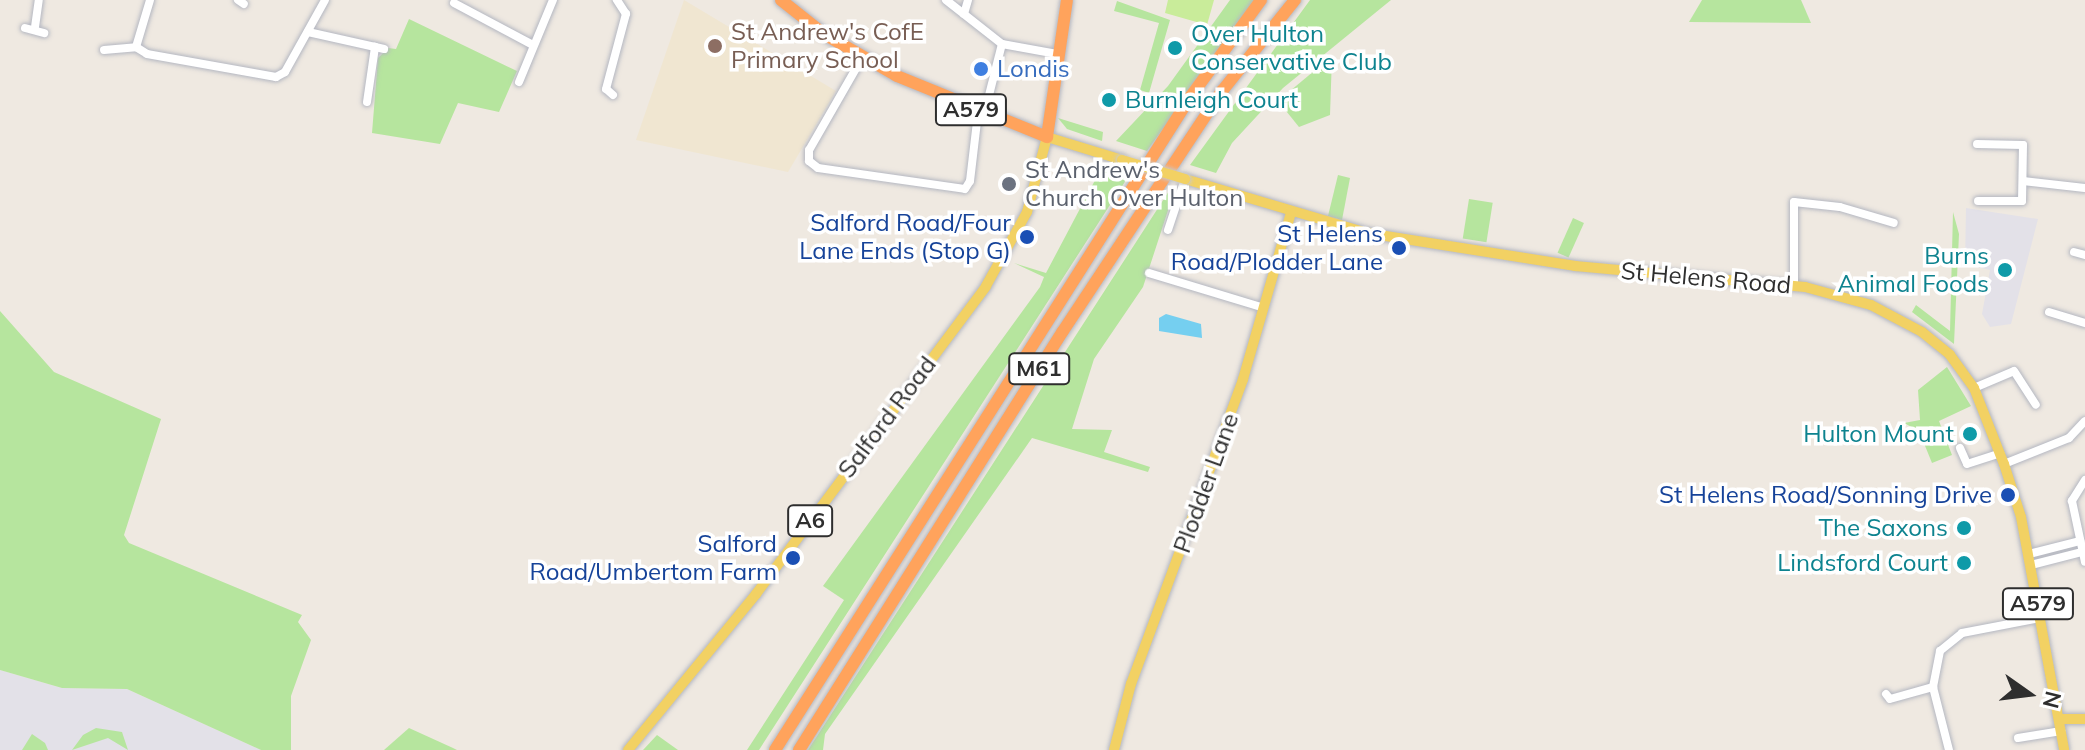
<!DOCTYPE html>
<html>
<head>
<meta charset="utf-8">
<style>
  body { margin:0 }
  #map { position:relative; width:2085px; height:750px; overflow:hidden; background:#efe9e1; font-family:Mulish,sans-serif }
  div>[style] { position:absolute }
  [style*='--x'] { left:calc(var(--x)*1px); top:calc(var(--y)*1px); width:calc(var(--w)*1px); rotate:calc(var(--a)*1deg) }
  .industrial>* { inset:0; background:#e3e1e8 }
  .education>* { inset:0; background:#f0e6d1 }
  .green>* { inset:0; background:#b6e59e; transform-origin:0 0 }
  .pitch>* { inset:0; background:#c9ec9a }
  .water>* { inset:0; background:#75cff0 }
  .roads { filter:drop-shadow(0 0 2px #b4b7c1) drop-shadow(0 0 2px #b4b7c1) }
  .minor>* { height:8px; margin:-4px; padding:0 4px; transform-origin:4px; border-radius:4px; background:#fff }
  .major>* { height:10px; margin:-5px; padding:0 5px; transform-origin:5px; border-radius:5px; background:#f2d163 }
  .highway>* { height:12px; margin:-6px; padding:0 6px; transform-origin:6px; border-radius:6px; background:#ffa35c }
  .bridges { filter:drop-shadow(0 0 2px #c9c9c9) drop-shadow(0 0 2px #c9c9c9) }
  .major-bridge>* { height:10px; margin:-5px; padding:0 5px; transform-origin:5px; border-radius:5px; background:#f2d163 }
  .dots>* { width:22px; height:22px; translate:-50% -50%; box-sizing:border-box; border:4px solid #fff; border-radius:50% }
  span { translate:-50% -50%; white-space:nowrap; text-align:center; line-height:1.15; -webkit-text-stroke:7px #fff; paint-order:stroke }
  .shield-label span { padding:2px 6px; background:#fff; border:2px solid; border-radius:6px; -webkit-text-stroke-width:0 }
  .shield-label { font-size:22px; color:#2e2e2e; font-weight:700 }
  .education-label { font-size:24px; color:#785e54 }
  .left { translate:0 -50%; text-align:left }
  .culture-label { font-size:24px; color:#0d838f }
  .right { translate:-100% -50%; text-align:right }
  .shop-label { font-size:24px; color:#366cbe }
  .worship-label { font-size:24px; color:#5b616d }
  .transit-label { font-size:24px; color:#164399 }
  .street-label { font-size:24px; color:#2e2e2e }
  .north { position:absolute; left:1989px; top:654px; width:80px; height:80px; -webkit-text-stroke:6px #fff; paint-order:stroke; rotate:104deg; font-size:22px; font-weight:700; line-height:32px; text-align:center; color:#2e2e2e }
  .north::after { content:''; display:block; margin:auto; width:28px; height:36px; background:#2e2e2e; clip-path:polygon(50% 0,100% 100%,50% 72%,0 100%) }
</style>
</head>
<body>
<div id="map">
  <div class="industrial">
    <div style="clip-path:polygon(1966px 208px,2038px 219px,2011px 324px,1990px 327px,1982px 314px,1990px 270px,1965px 264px)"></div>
    <div style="clip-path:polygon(0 670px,62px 688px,127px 689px,261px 750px,0 750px)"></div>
  </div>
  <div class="education">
    <div style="clip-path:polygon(684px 0,836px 91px,788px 172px,636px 140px)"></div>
  </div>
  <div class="green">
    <div style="clip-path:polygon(1230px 0,1255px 0,1147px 151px,1116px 141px,1168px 86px)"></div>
    <div style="clip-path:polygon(1310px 0,1391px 0,1283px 88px,1232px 143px,1216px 173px,1190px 165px)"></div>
    <div style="clip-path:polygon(1702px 0,1801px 0,1811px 23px,1689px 22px)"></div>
    <div style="clip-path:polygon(1117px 1px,1170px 20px,1149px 93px,1140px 90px,1159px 23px,1114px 11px)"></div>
    <div style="clip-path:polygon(409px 19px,517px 71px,499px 112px,458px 103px,440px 144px,372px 133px,378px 58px,388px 48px,396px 49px)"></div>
    <div style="clip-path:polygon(1332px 56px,1330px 115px,1299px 127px,1278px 101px)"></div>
    <div style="clip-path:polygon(1058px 118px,1103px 132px,1102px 141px,1067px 129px)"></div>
    <div style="clip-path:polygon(1102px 167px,1128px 177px,759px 750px,747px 750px,844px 600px,823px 586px,1040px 287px,1044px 277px,1014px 263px,1046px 273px)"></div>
    <div style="clip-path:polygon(1338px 175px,1350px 178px,1342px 220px,1328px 216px)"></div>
    <div style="clip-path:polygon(1169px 191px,1174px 192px,1143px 287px,1094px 359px,1072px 429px,1112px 430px,1104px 452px,1150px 467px,1148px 472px,1032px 438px,825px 734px,823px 750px,808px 750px)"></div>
    <div style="left:1469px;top:199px;width:24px;height:40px;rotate:9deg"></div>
    <div style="clip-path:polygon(1953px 212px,1959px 234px,1954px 344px,1912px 312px,1916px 305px,1950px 331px)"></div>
    <div style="left:1573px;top:218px;width:12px;height:38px;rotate:24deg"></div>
    <div style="clip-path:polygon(0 311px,54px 372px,161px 419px,124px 535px,129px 543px,302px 615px,298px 622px,311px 640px,291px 696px,291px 750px,261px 750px,127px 689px,62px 688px,0 670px)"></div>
    <div style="clip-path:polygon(1947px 367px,1971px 406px,1939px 421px,1952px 455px,1932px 463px,1919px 431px,1904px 423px,1920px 420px,1918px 390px)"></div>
    <div style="clip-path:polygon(96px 728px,122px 732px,128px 750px,108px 738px,72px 750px,83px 735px)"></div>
    <div style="clip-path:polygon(409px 728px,453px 748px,457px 750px,384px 750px)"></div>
    <div style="clip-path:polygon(32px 734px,45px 743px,48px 750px,22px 750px)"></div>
    <div style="clip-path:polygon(657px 735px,678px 750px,643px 750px)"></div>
  </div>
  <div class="pitch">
    <div style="clip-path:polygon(1168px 0,1214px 0,1207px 25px,1165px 13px)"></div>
  </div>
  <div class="water">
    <div style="clip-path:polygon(1166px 314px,1201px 324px,1202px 338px,1159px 331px,1159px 318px)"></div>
  </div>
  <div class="roads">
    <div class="minor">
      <div style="--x:238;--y:0;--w:7;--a:34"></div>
      <div style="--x:946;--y:0;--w:71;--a:38.2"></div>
      <div style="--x:1002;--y:44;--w:56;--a:10.3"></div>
      <div style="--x:454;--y:3;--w:87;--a:28"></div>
      <div style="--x:964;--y:14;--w:15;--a:-74"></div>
      <div style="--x:35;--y:27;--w:27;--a:-82"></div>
      <div style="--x:25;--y:28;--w:20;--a:15"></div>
      <div style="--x:308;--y:32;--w:78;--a:12.6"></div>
      <div style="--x:136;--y:47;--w:13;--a:32"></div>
      <div style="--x:147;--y:54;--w:131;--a:10.1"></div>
      <div style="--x:276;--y:77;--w:10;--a:-29"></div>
      <div style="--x:285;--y:72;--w:82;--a:-60.9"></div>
      <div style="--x:136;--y:47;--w:49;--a:-73.4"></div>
      <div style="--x:104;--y:50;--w:32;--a:-5"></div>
      <div style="--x:862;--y:58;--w:106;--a:119.9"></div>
      <div style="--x:809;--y:150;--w:11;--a:90"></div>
      <div style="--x:809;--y:161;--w:11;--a:38"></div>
      <div style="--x:818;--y:168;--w:148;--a:8.1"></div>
      <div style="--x:965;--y:189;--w:9;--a:-58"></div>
      <div style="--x:970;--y:181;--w:68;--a:-83.3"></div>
      <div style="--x:519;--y:82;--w:89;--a:-67.5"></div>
      <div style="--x:613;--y:95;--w:9;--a:-139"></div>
      <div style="--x:606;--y:89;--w:78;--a:-75.1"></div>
      <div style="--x:626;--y:14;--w:17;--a:-123"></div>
      <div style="--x:367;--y:102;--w:56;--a:-81.7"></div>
      <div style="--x:984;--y:115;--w:73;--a:-75.8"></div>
      <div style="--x:1977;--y:144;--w:46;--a:1.2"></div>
      <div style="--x:2023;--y:145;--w:56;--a:91"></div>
      <div style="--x:2022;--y:201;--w:44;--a:180"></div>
      <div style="--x:2023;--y:181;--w:62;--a:6.4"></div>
      <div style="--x:1168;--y:230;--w:54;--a:-71.6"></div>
      <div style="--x:2074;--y:252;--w:11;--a:15"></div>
      <div style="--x:1149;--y:273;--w:120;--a:16.9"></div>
      <div style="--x:1794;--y:285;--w:83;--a:-90"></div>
      <div style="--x:1794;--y:202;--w:46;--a:6.2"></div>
      <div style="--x:1840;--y:207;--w:56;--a:16.5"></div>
      <div style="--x:2049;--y:312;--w:38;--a:17"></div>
      <div style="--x:1974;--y:388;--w:43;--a:-23"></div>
      <div style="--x:2014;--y:371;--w:40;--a:57.1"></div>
      <div style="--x:1960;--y:448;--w:17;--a:66"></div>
      <div style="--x:1967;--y:464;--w:35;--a:-18"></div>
      <div style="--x:2004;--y:464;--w:70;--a:-21.8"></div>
      <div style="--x:2069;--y:438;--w:23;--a:-47"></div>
      <div style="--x:2085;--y:480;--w:25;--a:122"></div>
      <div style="--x:2072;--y:501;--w:62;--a:78"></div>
      <div style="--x:2029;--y:554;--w:53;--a:-14.3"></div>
      <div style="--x:2031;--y:565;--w:53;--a:-14.3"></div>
      <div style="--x:1886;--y:694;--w:6;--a:51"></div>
      <div style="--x:1890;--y:699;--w:45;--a:-15.6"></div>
      <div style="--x:2018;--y:738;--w:44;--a:-9.2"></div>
      <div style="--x:1949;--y:750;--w:65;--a:-104.3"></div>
      <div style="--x:1933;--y:687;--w:37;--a:-79"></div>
      <div style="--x:1940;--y:651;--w:28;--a:-39"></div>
      <div style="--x:1962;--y:633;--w:79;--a:-10.9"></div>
    </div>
    <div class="major">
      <div style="--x:1185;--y:179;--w:190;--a:16.5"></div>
      <div style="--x:1367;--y:233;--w:211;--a:9"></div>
      <div style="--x:1575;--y:266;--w:231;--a:5.2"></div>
      <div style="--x:1805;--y:287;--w:68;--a:15.3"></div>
      <div style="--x:1871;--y:305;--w:58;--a:27.9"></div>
      <div style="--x:1922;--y:332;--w:36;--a:39"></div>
      <div style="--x:1950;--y:355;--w:41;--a:54"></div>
      <div style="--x:1974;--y:388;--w:82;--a:68.5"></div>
      <div style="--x:2004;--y:464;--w:56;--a:72.2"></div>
      <div style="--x:2021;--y:517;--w:237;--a:79.5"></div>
      <div style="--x:2059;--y:719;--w:26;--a:0"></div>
      <div style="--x:628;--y:750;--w:202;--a:-50.6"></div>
      <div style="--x:756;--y:594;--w:384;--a:-53.2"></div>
      <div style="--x:986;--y:286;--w:85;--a:-61"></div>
      <div style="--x:1027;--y:212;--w:78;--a:-75.1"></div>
      <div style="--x:1047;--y:137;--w:78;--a:17"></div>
      <div style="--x:1114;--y:750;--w:68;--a:-75.6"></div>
      <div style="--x:1131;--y:684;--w:325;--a:-69.8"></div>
      <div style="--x:1243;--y:379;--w:173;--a:-73.9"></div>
    </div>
    <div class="highway">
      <div style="--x:781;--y:0;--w:55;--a:38.3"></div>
      <div style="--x:824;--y:34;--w:84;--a:29.9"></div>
      <div style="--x:897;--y:76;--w:162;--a:22.1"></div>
      <div style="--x:1047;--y:137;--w:138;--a:-81.7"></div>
      <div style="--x:775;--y:750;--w:775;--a:-57.54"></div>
      <div style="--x:1191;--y:96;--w:119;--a:-53.9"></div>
      <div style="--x:799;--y:750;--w:495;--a:-57.8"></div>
      <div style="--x:1063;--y:331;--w:288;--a:-56.5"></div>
      <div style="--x:1222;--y:91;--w:117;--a:-51.3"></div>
    </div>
  </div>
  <div class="bridges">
    <div class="major-bridge">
      <div style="--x:1122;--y:160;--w:66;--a:16.8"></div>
    </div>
  </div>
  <div class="dots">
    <div style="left:715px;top:46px;background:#8d6e63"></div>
    <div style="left:1175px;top:48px;background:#0f9aa8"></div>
    <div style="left:981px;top:69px;background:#3f7fe0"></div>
    <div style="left:1109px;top:100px;background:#0f9aa8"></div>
    <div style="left:1009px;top:184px;background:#6b7280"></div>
    <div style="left:1027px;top:237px;background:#1a4fb4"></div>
    <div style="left:1399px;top:248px;background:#1a4fb4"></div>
    <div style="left:2005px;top:270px;background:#0f9aa8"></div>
    <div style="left:1970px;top:434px;background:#0f9aa8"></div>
    <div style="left:2008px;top:495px;background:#1a4fb4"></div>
    <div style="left:1964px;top:528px;background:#0f9aa8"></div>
    <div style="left:793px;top:558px;background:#1a4fb4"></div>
    <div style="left:1964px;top:563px;background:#0f9aa8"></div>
  </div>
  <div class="shield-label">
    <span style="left:971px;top:110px">A579</span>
    <span style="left:1039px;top:369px">M61</span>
    <span style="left:810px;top:521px">A6</span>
    <span style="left:2038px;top:604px">A579</span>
  </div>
  <div class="education-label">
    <span class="left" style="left:731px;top:46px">St Andrew's CofE<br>Primary School</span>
  </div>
  <div class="culture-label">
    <span class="left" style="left:1191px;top:48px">Over Hulton<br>Conservative Club</span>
    <span class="left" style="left:1125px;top:100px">Burnleigh Court</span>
    <span class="right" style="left:1989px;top:270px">Burns<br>Animal Foods</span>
    <span class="right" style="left:1954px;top:434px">Hulton Mount</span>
    <span class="right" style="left:1948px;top:528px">The Saxons</span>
    <span class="right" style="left:1948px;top:563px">Lindsford Court</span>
  </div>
  <div class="shop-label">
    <span class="left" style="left:997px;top:69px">Londis</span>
  </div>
  <div class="worship-label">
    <span class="left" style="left:1025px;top:184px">St Andrew's<br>Church Over Hulton</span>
  </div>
  <div class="transit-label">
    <span class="right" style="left:1011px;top:237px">Salford Road/Four<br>Lane Ends (Stop G)</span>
    <span class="right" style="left:1383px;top:248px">St Helens<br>Road/Plodder Lane</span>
    <span class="right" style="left:1992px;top:495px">St Helens Road/Sonning Drive</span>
    <span class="right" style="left:777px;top:558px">Salford<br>Road/Umbertom Farm</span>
  </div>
  <div class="street-label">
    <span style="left:1706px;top:278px;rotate:5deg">St Helens Road</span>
    <span style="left:887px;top:417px;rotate:-53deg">Salford Road</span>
    <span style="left:1206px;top:483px;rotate:-70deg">Plodder Lane</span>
  </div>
  <div class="north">N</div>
</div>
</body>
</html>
